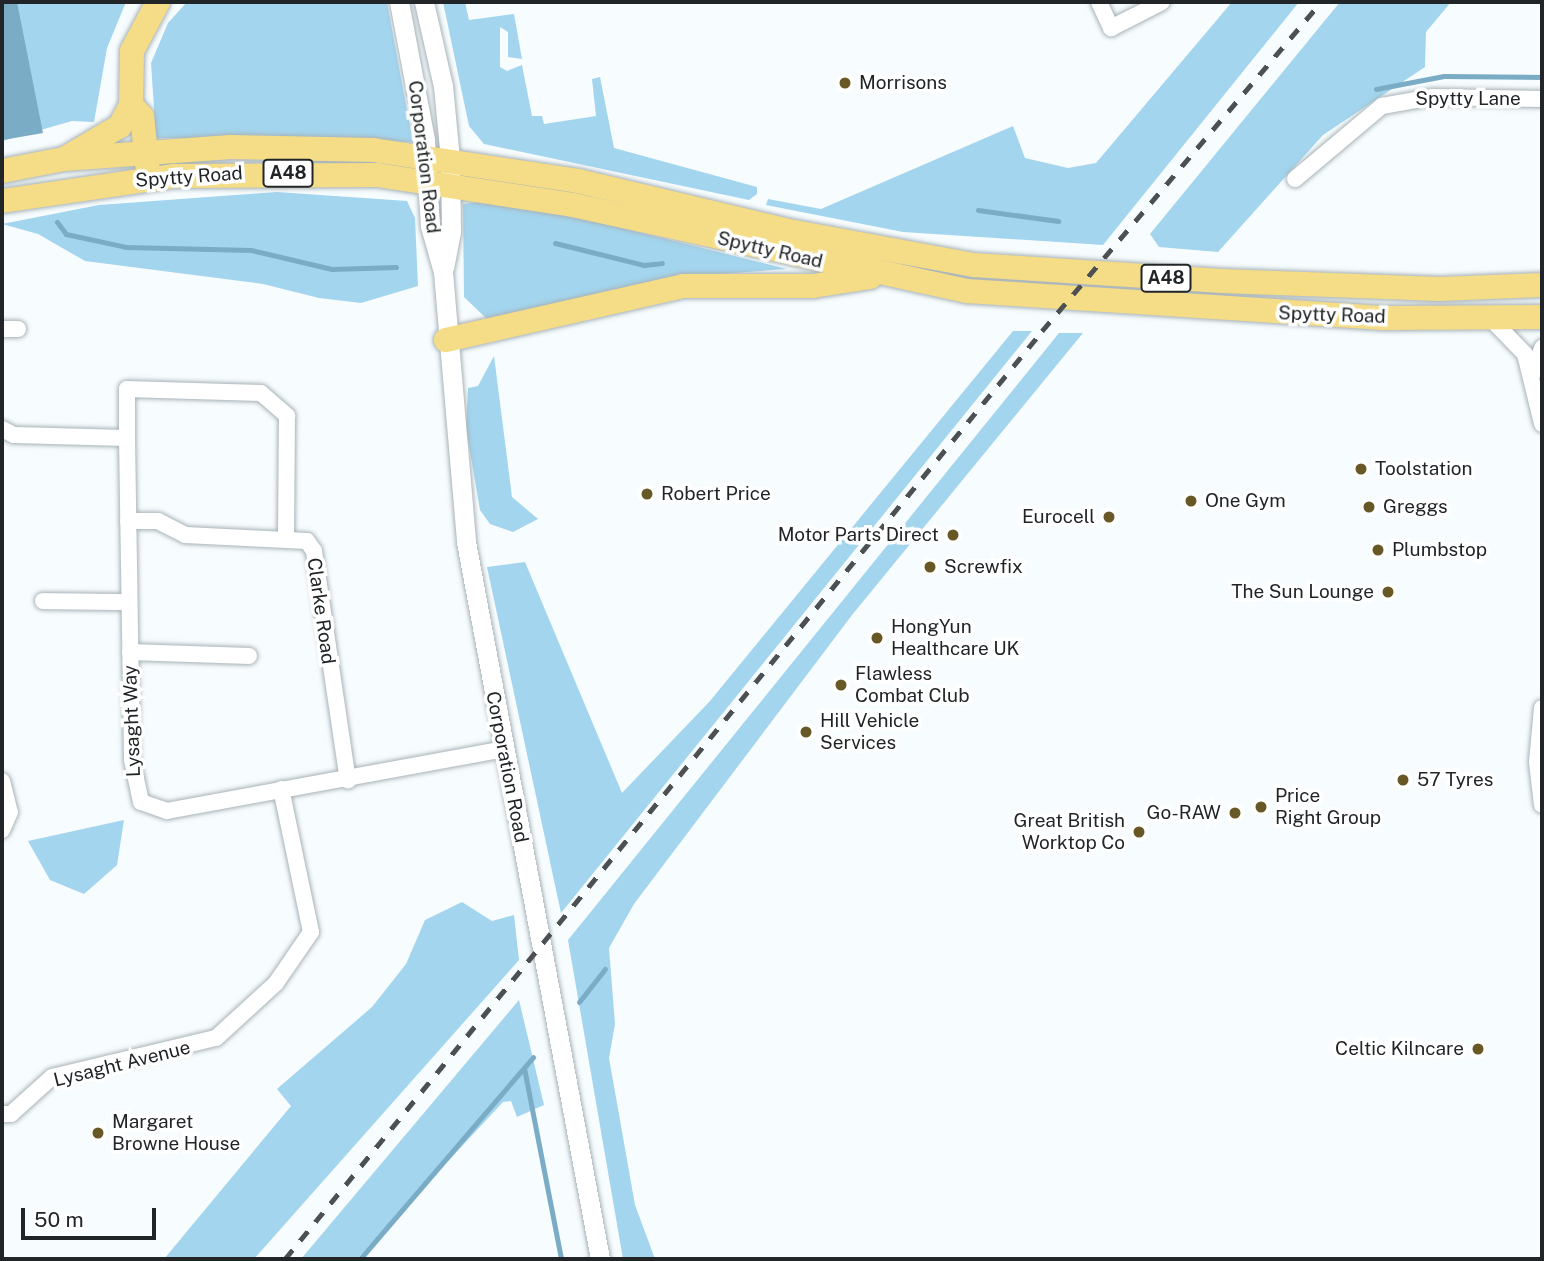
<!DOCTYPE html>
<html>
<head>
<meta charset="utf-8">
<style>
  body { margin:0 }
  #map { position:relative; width:1544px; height:1261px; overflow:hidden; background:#f7fcfe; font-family:"Public Sans",sans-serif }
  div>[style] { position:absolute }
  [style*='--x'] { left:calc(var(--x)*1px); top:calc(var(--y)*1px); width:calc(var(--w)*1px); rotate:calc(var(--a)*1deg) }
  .green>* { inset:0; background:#a3d5ee }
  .water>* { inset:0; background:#7aadc5 }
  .stream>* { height:5px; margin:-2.5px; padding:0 2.5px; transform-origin:2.5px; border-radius:2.5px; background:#7aadc5 }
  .roads { filter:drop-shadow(0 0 2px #a8b3b8) drop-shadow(0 0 2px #a8b3b8) }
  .minor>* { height:16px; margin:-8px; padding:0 8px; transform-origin:8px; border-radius:8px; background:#fff }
  .tertiary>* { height:19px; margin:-9.5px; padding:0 9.5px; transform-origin:9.5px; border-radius:9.5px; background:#fff }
  .primary>* { height:24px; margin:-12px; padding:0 12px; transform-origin:12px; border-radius:12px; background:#f5dd87 }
  .rail>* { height:5px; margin-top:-2.5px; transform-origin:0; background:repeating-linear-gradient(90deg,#4c5052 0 12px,transparent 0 24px) }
  .dots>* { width:19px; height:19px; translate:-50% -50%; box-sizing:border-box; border:4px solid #fff; border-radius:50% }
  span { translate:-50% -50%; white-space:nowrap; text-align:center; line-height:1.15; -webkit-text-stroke:7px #fff; paint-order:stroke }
  .shield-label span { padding:2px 5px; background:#fff; border:2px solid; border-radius:5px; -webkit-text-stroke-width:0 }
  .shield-label { font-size:18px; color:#212527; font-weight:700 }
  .poi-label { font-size:19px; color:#212527 }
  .left { translate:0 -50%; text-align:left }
  .right { translate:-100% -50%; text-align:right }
  .street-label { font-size:19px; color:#212527 }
  .frame { position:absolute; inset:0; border:4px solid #212527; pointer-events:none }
  .scale { position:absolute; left:21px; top:1208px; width:135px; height:32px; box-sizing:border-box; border:4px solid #212527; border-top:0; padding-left:9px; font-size:21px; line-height:24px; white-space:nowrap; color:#212527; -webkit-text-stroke:5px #fff; paint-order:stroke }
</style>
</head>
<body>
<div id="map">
  <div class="green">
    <div style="clip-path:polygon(2px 2px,126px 2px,107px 48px,94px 122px,72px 121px,2px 141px)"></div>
    <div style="clip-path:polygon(187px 2px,387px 2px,413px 142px,156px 138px,151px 63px,168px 23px)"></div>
    <div style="clip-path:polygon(443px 2px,465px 2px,469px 20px,514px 14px,522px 59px,508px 57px,508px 32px,500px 27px,500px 67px,507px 71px,522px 65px,532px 116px,542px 116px,544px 124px,596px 116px,592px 79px,600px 77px,614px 148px,757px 187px,757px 194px,749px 200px,484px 144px,469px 126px)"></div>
    <div style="clip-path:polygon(1232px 2px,1299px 2px,1103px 245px,903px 232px,766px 205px,768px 199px,821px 209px,1013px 126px,1025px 158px,1068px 168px,1096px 163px)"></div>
    <div style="clip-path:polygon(1340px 2px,1451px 2px,1426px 32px,1425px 67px,1323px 135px,1218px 252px,1159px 247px,1150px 234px)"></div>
    <div style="clip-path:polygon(277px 192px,407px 201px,415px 218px,418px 286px,361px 303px,319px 298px,263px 284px,85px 261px,38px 234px,2px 224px,99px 205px)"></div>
    <div style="clip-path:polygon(481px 202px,553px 211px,787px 269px,665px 278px,489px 321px,464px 297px,463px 204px)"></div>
    <div style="clip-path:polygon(1013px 331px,1032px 331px,561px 913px,487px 567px,525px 562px,622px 793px,710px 701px)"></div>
    <div style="clip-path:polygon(1059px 333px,1083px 333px,852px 615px,634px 904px,609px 948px,615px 1024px,609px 1058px,635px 1205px,655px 1259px,623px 1259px,568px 940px)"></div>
    <div style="clip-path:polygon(494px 356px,512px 497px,538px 519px,513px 532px,490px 524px,480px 510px,466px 428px,468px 388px,478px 386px)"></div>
    <div style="clip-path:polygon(124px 820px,117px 865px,84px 894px,50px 880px,28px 841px)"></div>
    <div style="clip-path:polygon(462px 902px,492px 921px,514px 915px,519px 960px,254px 1259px,164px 1259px,291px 1106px,277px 1089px,372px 1007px,406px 964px,425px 920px)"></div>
    <div style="clip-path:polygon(519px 1000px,544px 1105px,517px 1117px,511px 1101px,503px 1102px,357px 1259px,301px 1259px)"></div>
  </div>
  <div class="water">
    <div style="clip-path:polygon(2px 2px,17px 2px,43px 133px,3px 140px)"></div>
  </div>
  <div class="stream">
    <div style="--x:1376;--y:89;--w:69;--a:-10.8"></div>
    <div style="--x:1444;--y:76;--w:98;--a:0.6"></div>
    <div style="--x:978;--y:210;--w:81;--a:7.8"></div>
    <div style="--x:57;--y:222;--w:15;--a:53"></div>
    <div style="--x:66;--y:234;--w:61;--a:12.2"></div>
    <div style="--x:126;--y:247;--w:125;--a:1.4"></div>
    <div style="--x:251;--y:250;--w:83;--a:13.2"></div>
    <div style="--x:332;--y:269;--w:64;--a:-1.8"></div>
    <div style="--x:555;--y:243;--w:92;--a:13.9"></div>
    <div style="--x:644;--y:265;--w:18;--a:-6"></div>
    <div style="--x:579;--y:1002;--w:42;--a:-51.8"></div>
    <div style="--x:524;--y:1068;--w:195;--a:79"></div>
    <div style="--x:360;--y:1259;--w:266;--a:-49.4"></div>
  </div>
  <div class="roads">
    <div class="minor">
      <div style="--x:1099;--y:2;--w:29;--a:65"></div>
      <div style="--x:1111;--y:28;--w:57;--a:-27"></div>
      <div style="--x:1295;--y:179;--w:114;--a:-40"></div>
      <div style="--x:1382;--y:106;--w:52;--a:-10"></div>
      <div style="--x:1433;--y:97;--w:109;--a:1.1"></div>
      <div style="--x:1490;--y:318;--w:50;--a:45.8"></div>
      <div style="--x:1525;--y:354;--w:72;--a:76.3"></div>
      <div style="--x:2;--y:329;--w:16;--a:0"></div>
      <div style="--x:1533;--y:373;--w:27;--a:-70"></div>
      <div style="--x:2;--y:429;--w:13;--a:27"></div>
      <div style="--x:14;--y:435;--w:113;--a:1.5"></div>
      <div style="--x:127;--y:438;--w:322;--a:89.1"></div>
      <div style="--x:132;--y:760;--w:43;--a:77.9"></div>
      <div style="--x:141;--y:802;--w:28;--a:19"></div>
      <div style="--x:167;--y:811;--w:343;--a:-10.4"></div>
      <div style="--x:127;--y:438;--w:49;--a:-90"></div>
      <div style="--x:127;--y:389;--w:134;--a:1.7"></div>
      <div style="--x:261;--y:393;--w:35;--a:41"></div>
      <div style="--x:287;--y:416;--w:120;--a:90.5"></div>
      <div style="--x:128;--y:521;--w:30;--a:0"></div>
      <div style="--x:158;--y:521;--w:30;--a:27"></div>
      <div style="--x:185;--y:535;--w:122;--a:2.8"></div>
      <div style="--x:307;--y:541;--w:12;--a:55"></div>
      <div style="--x:314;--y:551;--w:232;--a:81.6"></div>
      <div style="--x:43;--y:601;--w:86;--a:0.7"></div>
      <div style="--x:130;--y:652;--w:119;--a:1.9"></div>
      <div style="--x:1542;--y:708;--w:54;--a:95.3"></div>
      <div style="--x:1537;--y:762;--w:43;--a:83.4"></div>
      <div style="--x:2;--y:781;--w:32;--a:76"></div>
      <div style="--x:10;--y:812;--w:20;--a:114"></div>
      <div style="--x:2;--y:1114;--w:9;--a:0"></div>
      <div style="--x:11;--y:1114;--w:55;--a:-42.1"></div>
      <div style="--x:52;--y:1077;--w:169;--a:-13.4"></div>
      <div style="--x:216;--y:1038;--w:81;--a:-42.5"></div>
      <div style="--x:276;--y:983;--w:62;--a:-55.5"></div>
      <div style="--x:311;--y:932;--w:146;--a:-101.8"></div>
    </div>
    <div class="tertiary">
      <div style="--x:399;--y:2;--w:140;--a:79.3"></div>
      <div style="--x:425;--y:140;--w:86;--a:86.7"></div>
      <div style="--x:430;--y:226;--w:48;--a:74.2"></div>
      <div style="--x:443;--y:272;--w:271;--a:85.1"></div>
      <div style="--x:466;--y:542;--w:729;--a:79.41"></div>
      <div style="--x:424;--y:2;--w:86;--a:77.3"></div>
      <div style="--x:443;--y:86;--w:73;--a:84.5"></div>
      <div style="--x:450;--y:159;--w:73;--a:89.2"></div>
      <div style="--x:451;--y:232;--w:36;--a:101"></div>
    </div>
    <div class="primary">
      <div style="--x:131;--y:105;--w:16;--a:47"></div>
      <div style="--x:142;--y:117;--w:54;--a:83.7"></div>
      <div style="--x:64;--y:159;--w:167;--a:-4.1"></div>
      <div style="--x:231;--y:147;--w:142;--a:1.2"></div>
      <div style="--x:373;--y:150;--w:207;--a:8.6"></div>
      <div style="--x:578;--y:181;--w:222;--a:13.3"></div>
      <div style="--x:794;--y:232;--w:183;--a:10.4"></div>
      <div style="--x:974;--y:265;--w:249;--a:3.7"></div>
      <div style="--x:1222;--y:281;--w:217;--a:2.1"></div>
      <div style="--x:1439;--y:289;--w:103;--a:-2.2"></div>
      <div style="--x:2;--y:171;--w:63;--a:-11"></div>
      <div style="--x:64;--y:159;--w:65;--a:-30.5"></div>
      <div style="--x:120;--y:126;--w:24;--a:-62"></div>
      <div style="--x:131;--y:105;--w:54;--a:-88.9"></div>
      <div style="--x:132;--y:51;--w:55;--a:-62"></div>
      <div style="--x:2;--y:201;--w:174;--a:-8.3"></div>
      <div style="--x:174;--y:176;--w:203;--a:-0.3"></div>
      <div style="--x:377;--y:175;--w:198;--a:8.7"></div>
      <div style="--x:573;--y:205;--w:403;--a:12.3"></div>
      <div style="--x:967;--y:291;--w:417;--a:3.7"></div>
      <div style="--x:1383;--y:318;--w:159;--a:-0.4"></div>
      <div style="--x:446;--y:340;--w:243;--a:-12.8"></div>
      <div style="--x:683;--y:286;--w:130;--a:0"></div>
      <div style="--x:813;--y:286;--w:58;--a:-9"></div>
    </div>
  </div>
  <div class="rail">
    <div style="--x:285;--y:1259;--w:1198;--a:-50.79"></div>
    <div style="--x:1042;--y:331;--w:431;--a:-49.7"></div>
  </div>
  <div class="dots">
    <div style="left:845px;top:83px;background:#675825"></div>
    <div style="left:1361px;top:469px;background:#675825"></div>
    <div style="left:647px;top:494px;background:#675825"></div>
    <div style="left:1191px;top:501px;background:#675825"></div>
    <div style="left:1369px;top:507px;background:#675825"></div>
    <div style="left:1109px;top:517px;background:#675825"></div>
    <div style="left:953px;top:535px;background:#675825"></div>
    <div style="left:1378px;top:550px;background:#675825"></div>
    <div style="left:930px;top:567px;background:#675825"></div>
    <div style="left:1388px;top:592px;background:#675825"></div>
    <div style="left:877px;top:638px;background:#675825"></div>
    <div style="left:841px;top:685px;background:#675825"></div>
    <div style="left:806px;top:732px;background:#675825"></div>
    <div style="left:1403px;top:780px;background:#675825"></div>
    <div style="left:1261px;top:807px;background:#675825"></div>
    <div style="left:1235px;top:813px;background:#675825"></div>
    <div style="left:1139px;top:832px;background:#675825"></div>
    <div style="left:1478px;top:1049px;background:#675825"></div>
    <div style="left:98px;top:1133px;background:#675825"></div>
  </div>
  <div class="shield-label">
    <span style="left:288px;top:173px">A48</span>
    <span style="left:1166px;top:278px">A48</span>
  </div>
  <div class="poi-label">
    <span class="left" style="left:859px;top:83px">Morrisons</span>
    <span class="left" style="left:1375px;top:469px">Toolstation</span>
    <span class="left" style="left:661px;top:494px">Robert Price</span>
    <span class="left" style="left:1205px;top:501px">One Gym</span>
    <span class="left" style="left:1383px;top:507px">Greggs</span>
    <span class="right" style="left:1095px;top:517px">Eurocell</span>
    <span class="right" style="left:939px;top:535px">Motor Parts Direct</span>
    <span class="left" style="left:1392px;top:550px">Plumbstop</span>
    <span class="left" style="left:944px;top:567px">Screwfix</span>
    <span class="right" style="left:1374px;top:592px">The Sun Lounge</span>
    <span class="left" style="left:891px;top:638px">HongYun<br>Healthcare UK</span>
    <span class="left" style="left:855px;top:685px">Flawless<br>Combat Club</span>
    <span class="left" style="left:820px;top:732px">Hill Vehicle<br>Services</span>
    <span class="left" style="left:1417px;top:780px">57 Tyres</span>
    <span class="left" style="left:1275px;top:807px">Price<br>Right Group</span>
    <span class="right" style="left:1221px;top:813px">Go-RAW</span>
    <span class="right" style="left:1125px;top:832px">Great British<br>Worktop Co</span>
    <span class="right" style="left:1464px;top:1049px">Celtic Kilncare</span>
    <span class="left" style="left:112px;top:1133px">Margaret<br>Browne House</span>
  </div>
  <div class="street-label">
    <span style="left:1468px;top:99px">Spytty Lane</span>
    <span style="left:424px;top:157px;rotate:83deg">Corporation Road</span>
    <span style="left:189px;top:177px;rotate:-4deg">Spytty Road</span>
    <span style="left:770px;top:250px;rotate:13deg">Spytty Road</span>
    <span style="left:1332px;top:315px;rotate:2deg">Spytty Road</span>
    <span style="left:321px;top:611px;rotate:82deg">Clarke Road</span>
    <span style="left:132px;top:721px;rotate:-92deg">Lysaght Way</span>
    <span style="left:507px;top:767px;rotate:79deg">Corporation Road</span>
    <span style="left:122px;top:1064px;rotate:-14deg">Lysaght Avenue</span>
  </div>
  <div class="frame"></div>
  <div class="scale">50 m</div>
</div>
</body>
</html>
